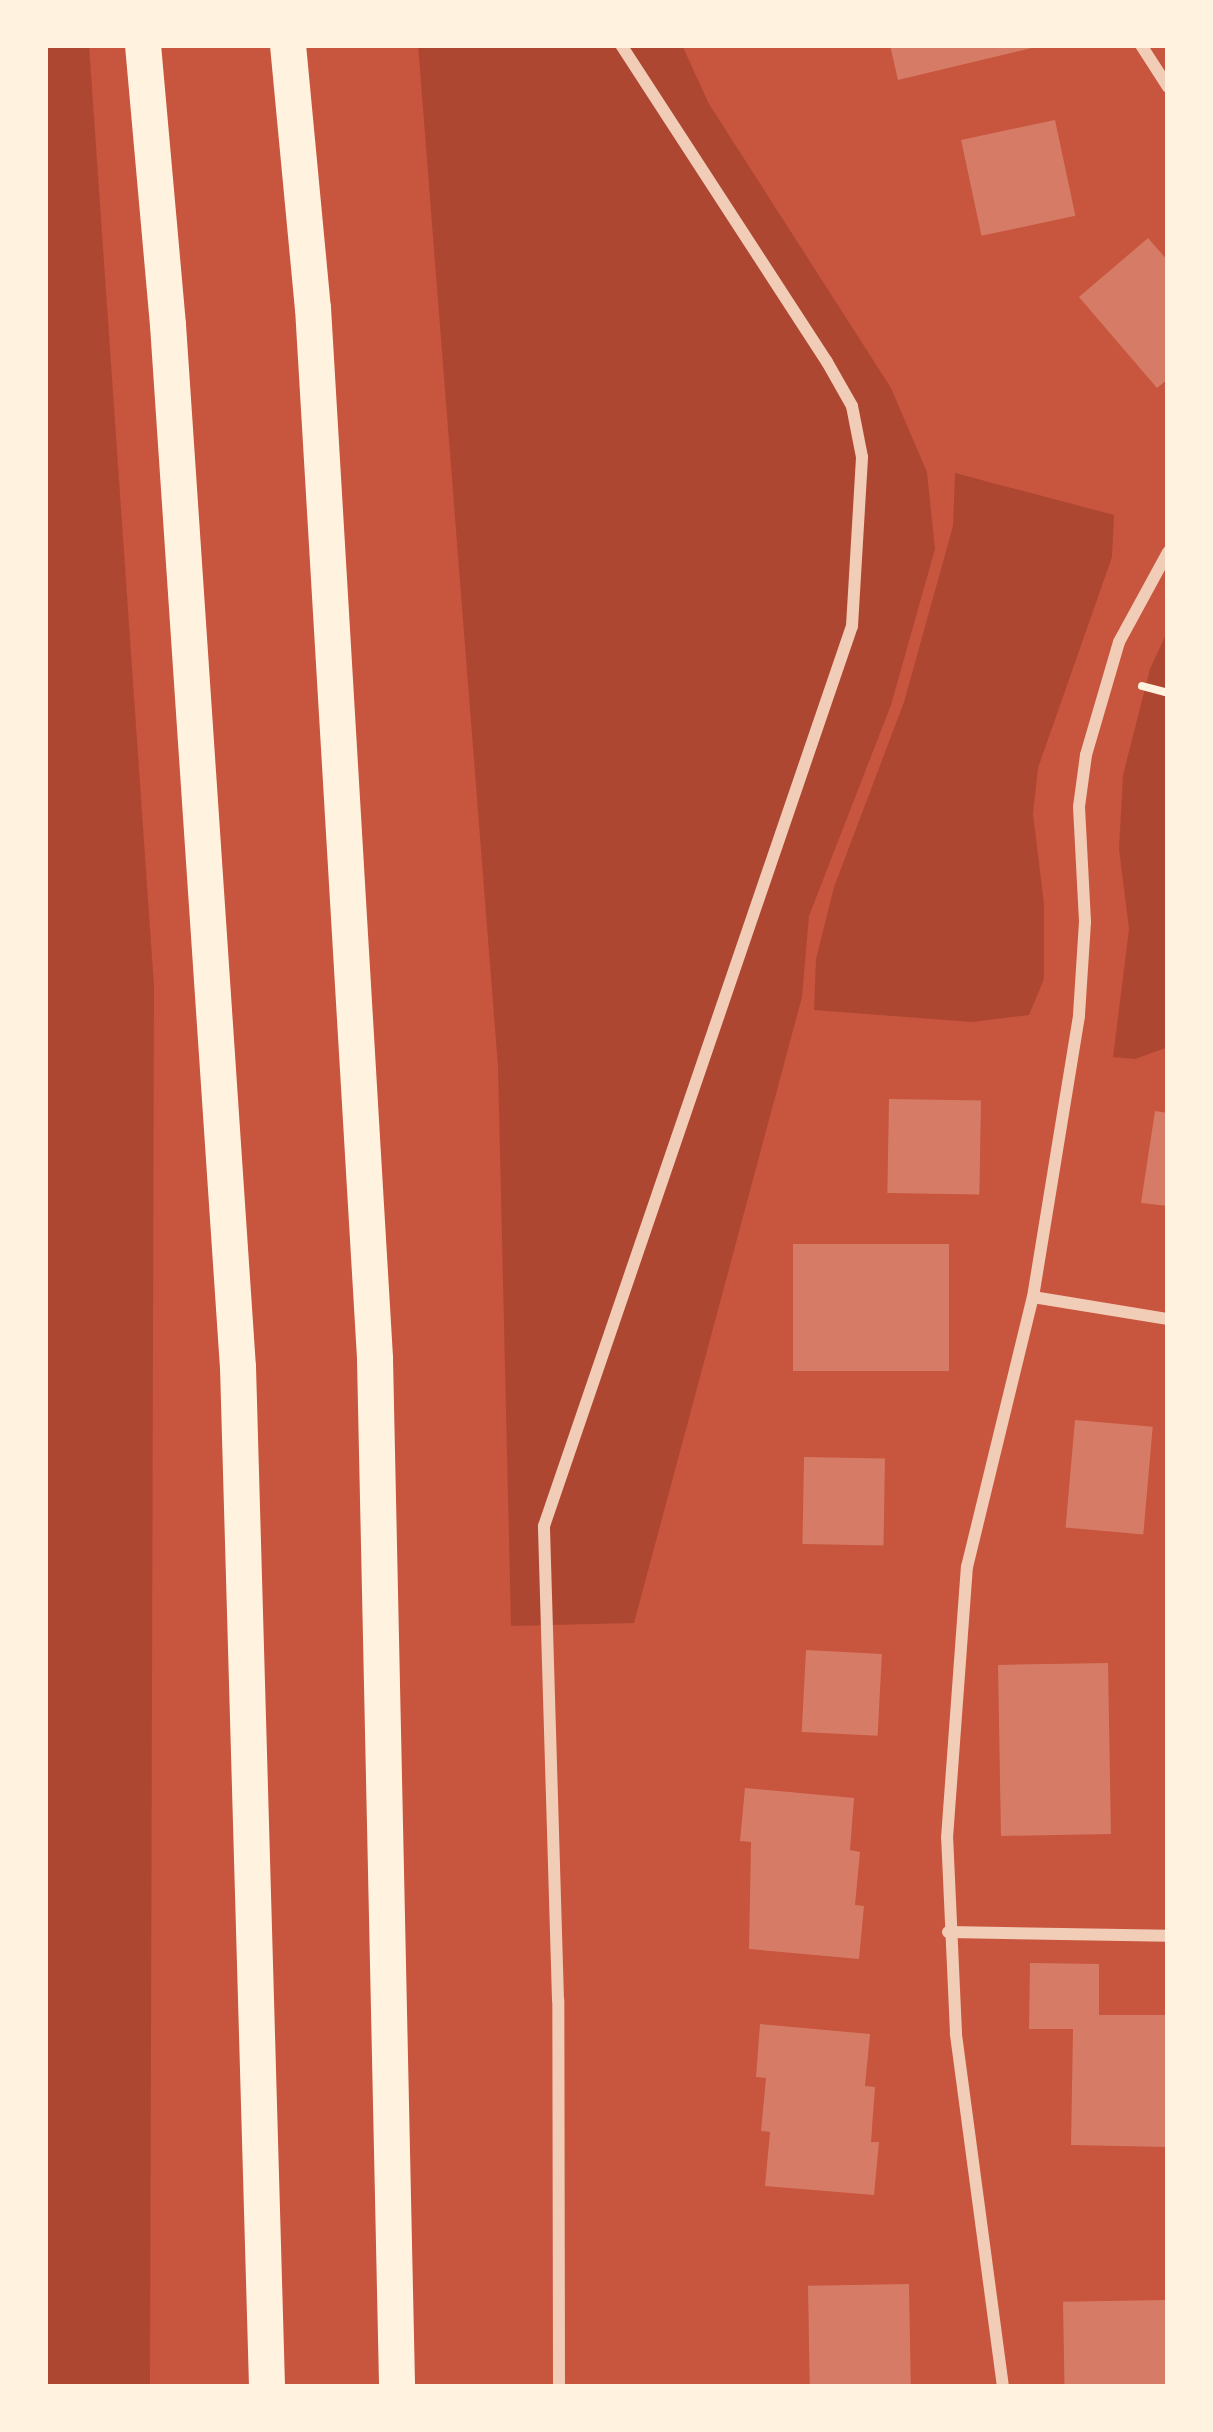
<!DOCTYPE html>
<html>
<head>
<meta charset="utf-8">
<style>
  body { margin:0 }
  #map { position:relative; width:1213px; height:2432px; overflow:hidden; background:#c8553d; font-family:"Open Sans",sans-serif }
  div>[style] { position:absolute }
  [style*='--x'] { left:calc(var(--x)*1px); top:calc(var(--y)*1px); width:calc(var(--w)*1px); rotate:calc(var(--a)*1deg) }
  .green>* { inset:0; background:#ae4732 }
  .building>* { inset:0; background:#d67c66; transform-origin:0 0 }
  .path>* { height:8px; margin:-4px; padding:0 4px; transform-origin:4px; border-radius:4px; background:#fff3e0 }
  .minor>* { height:12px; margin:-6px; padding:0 6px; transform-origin:6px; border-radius:6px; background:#f1ccb7 }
  .motorway>* { height:36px; margin:-18px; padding:0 18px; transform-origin:18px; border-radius:18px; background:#fff3e0 }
  span { translate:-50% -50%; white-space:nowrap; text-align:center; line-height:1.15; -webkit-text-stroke:10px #fff3e0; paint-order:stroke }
  .frame { position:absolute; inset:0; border:48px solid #fff3e0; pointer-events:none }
</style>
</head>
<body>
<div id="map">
  <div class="green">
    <div style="clip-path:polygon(45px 45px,89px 45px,154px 986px,150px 2387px,45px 2387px)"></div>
    <div style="clip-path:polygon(418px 45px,682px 45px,709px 104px,891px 388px,927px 472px,935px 549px,891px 705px,809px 916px,802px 997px,634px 1623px,511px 1626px,498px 1067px)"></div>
    <div style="clip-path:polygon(955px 473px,1114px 515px,1112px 557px,1038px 768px,1033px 814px,1044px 904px,1044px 979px,1029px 1015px,972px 1022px,814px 1010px,816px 959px,834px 887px,904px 702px,953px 526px)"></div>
    <div style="clip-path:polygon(1168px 630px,1168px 1047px,1135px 1059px,1113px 1057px,1129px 929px,1119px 849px,1123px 775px,1150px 669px)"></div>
  </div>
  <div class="building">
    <div style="clip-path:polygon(890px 45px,1036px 45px,1036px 47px,898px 80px)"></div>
    <div style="left:1055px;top:120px;width:98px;height:96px;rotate:78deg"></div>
    <div style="clip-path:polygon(1148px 238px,1168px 261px,1168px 379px,1157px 388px,1079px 297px)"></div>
    <div style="left:889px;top:1099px;width:92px;height:94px;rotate:1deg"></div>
    <div style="clip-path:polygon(1155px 1111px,1168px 1113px,1168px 1206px,1141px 1203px)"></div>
    <div style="left:793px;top:1244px;width:156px;height:127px"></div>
    <div style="left:1075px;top:1420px;width:78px;height:108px;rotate:5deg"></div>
    <div style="left:804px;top:1457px;width:81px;height:87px;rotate:1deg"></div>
    <div style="left:806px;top:1650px;width:76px;height:82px;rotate:3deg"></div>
    <div style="left:1108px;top:1663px;width:171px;height:110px;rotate:89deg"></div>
    <div style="clip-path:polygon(745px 1788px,854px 1798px,850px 1850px,860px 1852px,855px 1905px,864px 1906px,859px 1959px,749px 1949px,751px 1842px,740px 1841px)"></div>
    <div style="clip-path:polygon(1030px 1963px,1099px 1964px,1099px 2015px,1168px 2015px,1168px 2147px,1071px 2145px,1073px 2029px,1029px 2029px)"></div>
    <div style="clip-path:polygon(760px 2024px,870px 2034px,865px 2086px,875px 2087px,871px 2142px,879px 2142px,874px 2195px,765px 2186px,770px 2132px,761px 2131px,766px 2078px,756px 2077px)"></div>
    <div style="left:909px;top:2284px;width:103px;height:101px;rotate:89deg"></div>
    <div style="left:1165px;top:2300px;width:87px;height:102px;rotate:89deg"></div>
  </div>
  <div class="path">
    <div style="--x:1142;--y:686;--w:27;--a:15"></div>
  </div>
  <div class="minor">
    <div style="--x:1141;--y:45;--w:50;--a:57.3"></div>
    <div style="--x:1168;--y:552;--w:102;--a:118.6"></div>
    <div style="--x:1119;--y:642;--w:118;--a:106.3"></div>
    <div style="--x:1086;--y:755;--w:52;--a:97.7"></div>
    <div style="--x:1079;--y:807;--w:115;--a:87"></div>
    <div style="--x:1085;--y:922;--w:94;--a:93.7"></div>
    <div style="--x:1079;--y:1016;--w:285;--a:99.3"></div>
    <div style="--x:1033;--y:1297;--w:137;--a:9.3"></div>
    <div style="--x:948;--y:1932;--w:220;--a:1"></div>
    <div style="--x:559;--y:2387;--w:387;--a:-90.1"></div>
    <div style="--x:558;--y:2000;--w:474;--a:-91.7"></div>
    <div style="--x:544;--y:1526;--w:951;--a:-71.11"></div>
    <div style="--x:852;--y:626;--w:169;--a:-86.6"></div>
    <div style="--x:862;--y:457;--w:52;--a:-101.1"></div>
    <div style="--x:852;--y:406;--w:51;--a:-119.6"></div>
    <div style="--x:827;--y:362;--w:378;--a:-123"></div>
    <div style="--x:1003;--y:2387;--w:357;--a:-97.6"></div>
    <div style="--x:956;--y:2033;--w:195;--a:-92.6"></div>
    <div style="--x:947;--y:1838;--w:272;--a:-85.8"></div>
    <div style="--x:967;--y:1567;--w:278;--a:-76.3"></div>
  </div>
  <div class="motorway">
    <div style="--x:143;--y:45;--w:281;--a:84.9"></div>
    <div style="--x:168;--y:325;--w:1044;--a:86.16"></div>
    <div style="--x:238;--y:1367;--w:1020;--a:88.37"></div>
    <div style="--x:288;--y:45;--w:264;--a:84.6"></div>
    <div style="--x:313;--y:308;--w:1053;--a:86.62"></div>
    <div style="--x:375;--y:1359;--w:1028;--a:88.77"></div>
  </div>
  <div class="frame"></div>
</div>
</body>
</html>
